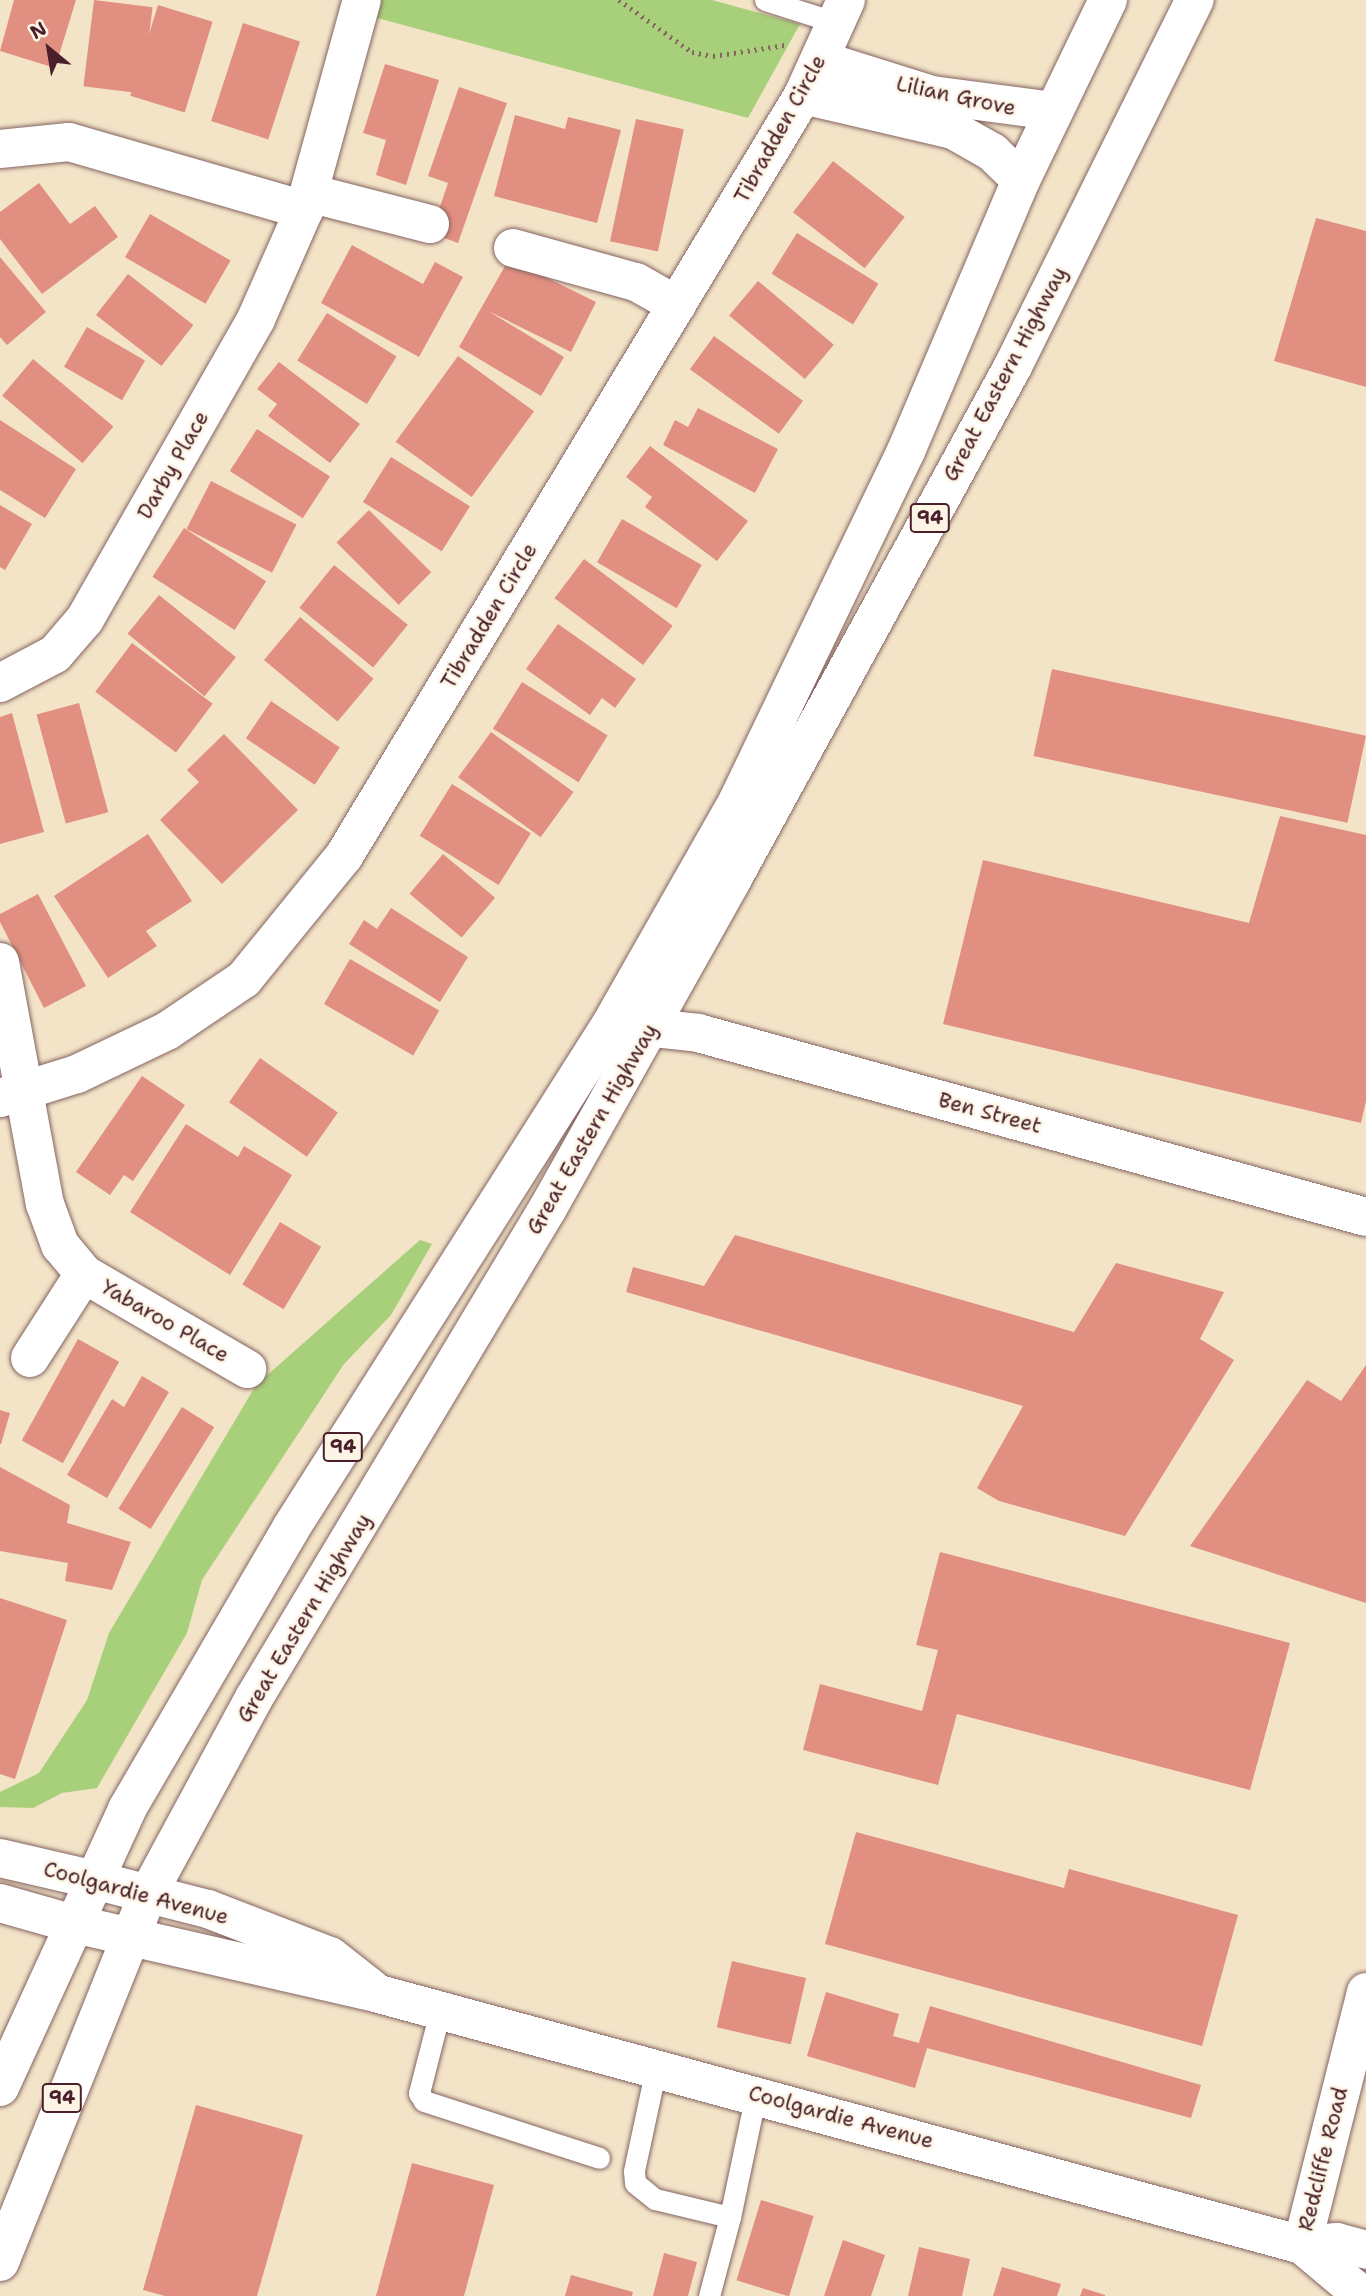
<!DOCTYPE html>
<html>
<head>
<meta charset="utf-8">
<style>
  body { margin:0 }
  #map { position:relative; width:1366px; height:2296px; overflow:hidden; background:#f3e4c8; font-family:"Shantell Sans",sans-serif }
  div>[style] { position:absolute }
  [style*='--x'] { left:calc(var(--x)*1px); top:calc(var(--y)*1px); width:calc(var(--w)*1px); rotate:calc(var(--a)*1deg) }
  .green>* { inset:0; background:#a8d07b }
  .building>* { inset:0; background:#e18f80; transform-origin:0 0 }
  .path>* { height:4.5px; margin-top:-2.25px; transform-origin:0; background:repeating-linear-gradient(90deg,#856462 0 2px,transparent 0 7px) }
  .roads { filter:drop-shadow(0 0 2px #856462) drop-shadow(0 0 2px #856462) }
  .service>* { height:21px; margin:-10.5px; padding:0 10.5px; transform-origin:10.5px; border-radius:10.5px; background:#fff }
  .minor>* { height:38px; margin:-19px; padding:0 19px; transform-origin:19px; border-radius:19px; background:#fff }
  .tertiary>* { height:38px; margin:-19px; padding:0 19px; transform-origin:19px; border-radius:19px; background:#fff }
  .trunk>* { height:38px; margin:-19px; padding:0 19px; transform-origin:19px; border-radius:19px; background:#fff }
  span { translate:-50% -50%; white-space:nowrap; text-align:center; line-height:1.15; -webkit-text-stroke:5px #fcf5e5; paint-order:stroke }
  .shield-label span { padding:2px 5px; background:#fcf5e5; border:2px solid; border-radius:5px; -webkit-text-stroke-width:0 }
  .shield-label { font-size:19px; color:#4a1f2b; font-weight:700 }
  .street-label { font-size:21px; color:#4a1f2b }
  .north { position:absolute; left:14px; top:14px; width:70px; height:70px; -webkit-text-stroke:5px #fcf5e5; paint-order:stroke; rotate:330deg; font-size:19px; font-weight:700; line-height:28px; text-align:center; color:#4a1f2b }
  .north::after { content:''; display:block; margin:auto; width:24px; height:32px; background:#4a1f2b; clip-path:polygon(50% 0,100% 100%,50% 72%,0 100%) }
</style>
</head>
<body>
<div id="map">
  <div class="green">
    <div style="clip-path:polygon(370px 0,712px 0,800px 24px,748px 118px,366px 15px)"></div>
    <div style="clip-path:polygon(420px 1240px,432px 1244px,391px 1315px,344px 1364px,202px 1580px,187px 1633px,97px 1788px,62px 1793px,33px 1808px,0 1807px,0 1792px,39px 1773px,87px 1700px,109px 1633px,256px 1385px)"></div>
  </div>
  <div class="building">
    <div style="clip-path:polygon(14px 0,76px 0,55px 68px,0 51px)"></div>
    <div style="left:94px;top:0;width:59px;height:87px;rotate:7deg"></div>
    <div style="left:158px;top:5px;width:57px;height:95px;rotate:17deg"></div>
    <div style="left:243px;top:23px;width:60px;height:103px;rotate:18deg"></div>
    <div style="clip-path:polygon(385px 64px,439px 80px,406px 185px,376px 175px,386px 140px,363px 133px)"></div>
    <div style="clip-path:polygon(459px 87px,507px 103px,458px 243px,431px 233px,448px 183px,428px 176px)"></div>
    <div style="clip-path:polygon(515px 115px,565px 129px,568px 117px,621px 130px,597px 223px,494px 196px)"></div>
    <div style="left:636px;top:119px;width:49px;height:125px;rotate:12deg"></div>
    <div style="left:833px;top:161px;width:91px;height:65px;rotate:38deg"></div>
    <div style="clip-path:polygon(39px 183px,70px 224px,95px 206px,118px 237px,42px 294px,0 239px,0 212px)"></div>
    <div style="left:150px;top:214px;width:93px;height:50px;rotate:30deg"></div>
    <div style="clip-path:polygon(1316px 218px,1366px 231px,1366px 387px,1274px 361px)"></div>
    <div style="left:797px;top:233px;width:96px;height:48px;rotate:32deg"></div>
    <div style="clip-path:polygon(352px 245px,423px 284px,435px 262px,463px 277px,419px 357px,321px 303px)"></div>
    <div style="clip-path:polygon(0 257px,46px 312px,7px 345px,0 337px)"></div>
    <div style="clip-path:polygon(509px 259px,596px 302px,571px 352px,488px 311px,564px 357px,541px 396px,459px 347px)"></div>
    <div style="left:128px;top:274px;width:83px;height:52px;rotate:38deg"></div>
    <div style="left:758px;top:281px;width:99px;height:45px;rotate:40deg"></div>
    <div style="left:327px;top:313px;width:82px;height:56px;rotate:32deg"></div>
    <div style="left:87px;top:327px;width:67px;height:46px;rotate:30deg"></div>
    <div style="left:714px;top:336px;width:110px;height:41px;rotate:36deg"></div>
    <div style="left:458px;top:356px;width:94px;height:106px;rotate:36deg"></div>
    <div style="left:33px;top:359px;width:105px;height:48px;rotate:40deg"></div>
    <div style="clip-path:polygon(279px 362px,360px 424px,330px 463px,268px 416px,277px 404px,257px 389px)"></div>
    <div style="clip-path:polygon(698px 408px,778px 449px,755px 493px,663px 445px,675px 420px,688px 427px)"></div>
    <div style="clip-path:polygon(0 420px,76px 469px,45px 518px,0 490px)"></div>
    <div style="left:257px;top:429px;width:87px;height:50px;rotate:33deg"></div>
    <div style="clip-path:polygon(650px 446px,748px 521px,717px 561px,645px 507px,652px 497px,626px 477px)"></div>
    <div style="left:391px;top:457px;width:93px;height:53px;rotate:32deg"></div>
    <div style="left:211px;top:481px;width:96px;height:54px;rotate:27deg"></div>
    <div style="clip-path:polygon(0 505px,32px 524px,5px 570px,0 567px)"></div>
    <div style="left:369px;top:510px;width:88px;height:46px;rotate:45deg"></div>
    <div style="left:622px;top:519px;width:92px;height:50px;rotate:30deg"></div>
    <div style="left:184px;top:528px;width:98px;height:58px;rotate:33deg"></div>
    <div style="left:584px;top:559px;width:111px;height:49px;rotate:37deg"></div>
    <div style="left:334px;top:565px;width:95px;height:55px;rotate:39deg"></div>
    <div style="left:159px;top:595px;width:99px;height:50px;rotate:39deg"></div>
    <div style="left:300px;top:617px;width:96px;height:56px;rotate:40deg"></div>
    <div style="clip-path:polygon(558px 624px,636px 679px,615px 708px,602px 698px,590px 715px,526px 669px)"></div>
    <div style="left:132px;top:643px;width:101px;height:61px;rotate:37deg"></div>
    <div style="left:1052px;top:669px;width:321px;height:89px;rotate:12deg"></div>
    <div style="left:522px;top:682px;width:101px;height:55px;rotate:32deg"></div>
    <div style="left:271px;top:701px;width:83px;height:45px;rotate:34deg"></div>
    <div style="left:79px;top:703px;width:113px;height:44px;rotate:75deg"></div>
    <div style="clip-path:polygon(12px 713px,44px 832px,0 844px,0 717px)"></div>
    <div style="left:491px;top:732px;width:102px;height:56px;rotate:36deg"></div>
    <div style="clip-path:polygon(224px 734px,298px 810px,222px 884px,160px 820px,199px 782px,187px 770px)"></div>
    <div style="left:452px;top:784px;width:93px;height:61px;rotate:32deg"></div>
    <div style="clip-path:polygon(1280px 816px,1366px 835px,1366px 1101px,1361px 1123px,943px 1024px,983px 860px,1249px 923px)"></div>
    <div style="clip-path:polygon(148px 834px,192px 901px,146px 931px,157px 946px,108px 978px,54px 896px)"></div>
    <div style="left:443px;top:854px;width:68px;height:52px;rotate:40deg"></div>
    <div style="clip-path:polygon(38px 894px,86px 986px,44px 1008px,0 922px,0 914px)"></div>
    <div style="clip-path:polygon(391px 908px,468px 957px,440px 1002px,349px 944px,364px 920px,377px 929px)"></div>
    <div style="left:350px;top:959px;width:103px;height:52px;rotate:30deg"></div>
    <div style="left:260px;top:1058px;width:95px;height:54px;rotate:35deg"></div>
    <div style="clip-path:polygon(142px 1076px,185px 1105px,133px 1181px,124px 1175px,110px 1195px,76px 1172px)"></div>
    <div style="clip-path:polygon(186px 1124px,238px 1157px,244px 1146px,292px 1175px,230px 1275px,130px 1212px)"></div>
    <div style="left:280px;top:1222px;width:48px;height:73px;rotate:31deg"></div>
    <div style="clip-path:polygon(735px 1235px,1074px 1332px,1116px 1263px,1224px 1292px,1200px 1339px,1234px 1360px,1125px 1536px,999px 1501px,977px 1488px,1023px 1406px,626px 1292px,633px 1267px,704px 1286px)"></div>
    <div style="left:78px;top:1339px;width:47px;height:116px;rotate:29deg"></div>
    <div style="clip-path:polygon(1366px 1365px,1366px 1603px,1190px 1546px,1307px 1380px,1341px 1401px)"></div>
    <div style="clip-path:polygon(142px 1376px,169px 1392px,107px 1498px,67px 1475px,112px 1399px,124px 1407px)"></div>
    <div style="left:182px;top:1407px;width:38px;height:120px;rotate:32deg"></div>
    <div style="clip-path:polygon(0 1410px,10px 1413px,1px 1444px,0 1444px)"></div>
    <div style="clip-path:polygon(0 1467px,70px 1505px,67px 1523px,131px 1542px,112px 1590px,65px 1581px,68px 1563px,0 1551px)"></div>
    <div style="clip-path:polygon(940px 1552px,1290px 1643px,1250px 1790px,957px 1714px,938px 1785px,803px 1750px,820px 1684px,922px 1711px,938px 1650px,916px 1645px)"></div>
    <div style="clip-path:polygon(0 1598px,67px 1620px,15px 1779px,0 1774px)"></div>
    <div style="clip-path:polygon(856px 1832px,1064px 1888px,1069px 1869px,1238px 1915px,1202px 2046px,825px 1944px)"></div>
    <div style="left:732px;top:1961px;width:76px;height:68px;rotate:13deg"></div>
    <div style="clip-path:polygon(826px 1992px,899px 2014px,893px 2036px,919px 2043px,930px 2006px,1201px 2085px,1191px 2118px,927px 2048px,915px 2088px,807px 2056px)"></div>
    <div style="clip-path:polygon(196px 2105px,303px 2135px,257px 2296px,165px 2296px,143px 2290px)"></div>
    <div style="clip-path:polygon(412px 2163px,494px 2185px,464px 2296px,376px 2296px)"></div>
    <div style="left:761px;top:2200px;width:55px;height:84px;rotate:17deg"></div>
    <div style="clip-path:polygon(843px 2240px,885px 2255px,871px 2296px,824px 2296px)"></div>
    <div style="clip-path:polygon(919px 2247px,970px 2259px,962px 2296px,908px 2296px)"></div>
    <div style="clip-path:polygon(664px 2253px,697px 2262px,688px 2296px,653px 2296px)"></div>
    <div style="clip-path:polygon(1002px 2267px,1061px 2284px,1057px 2296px,993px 2296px)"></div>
    <div style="clip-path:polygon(571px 2275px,633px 2292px,632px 2296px,565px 2296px)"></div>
    <div style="clip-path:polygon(1083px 2288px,1105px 2295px,1105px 2296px,1080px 2296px)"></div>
  </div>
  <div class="path">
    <div style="--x:619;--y:0;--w:90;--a:35.5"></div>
    <div style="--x:692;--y:52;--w:21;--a:11"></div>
    <div style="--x:713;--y:56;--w:73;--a:-8.7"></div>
  </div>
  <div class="roads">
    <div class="service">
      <div style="--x:765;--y:0;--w:76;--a:17.7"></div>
      <div style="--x:440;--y:2011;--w:85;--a:104.4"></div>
      <div style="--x:419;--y:2093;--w:9;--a:58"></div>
      <div style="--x:424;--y:2101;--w:184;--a:18"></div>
      <div style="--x:656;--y:2068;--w:105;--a:102.1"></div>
      <div style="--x:634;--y:2171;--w:12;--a:85"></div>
      <div style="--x:635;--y:2183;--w:26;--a:39"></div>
      <div style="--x:655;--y:2199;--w:77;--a:13.5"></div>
      <div style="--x:730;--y:2217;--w:126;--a:-78.1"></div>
      <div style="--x:709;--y:2296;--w:82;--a:-75.1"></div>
    </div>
    <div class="minor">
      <div style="--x:820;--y:60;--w:117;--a:17.4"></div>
      <div style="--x:932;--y:95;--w:123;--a:7.5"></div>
      <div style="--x:803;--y:95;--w:154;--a:13.1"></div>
      <div style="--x:953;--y:130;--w:45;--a:29.4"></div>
      <div style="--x:992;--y:152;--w:40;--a:44"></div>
      <div style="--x:0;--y:149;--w:69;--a:-5.8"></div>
      <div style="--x:69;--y:142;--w:245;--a:16.1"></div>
      <div style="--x:309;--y:193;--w:125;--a:14.4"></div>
      <div style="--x:513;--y:248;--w:128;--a:15.5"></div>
      <div style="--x:636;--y:282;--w:47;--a:29.3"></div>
      <div style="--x:0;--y:683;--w:62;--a:-27.8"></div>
      <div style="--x:55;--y:654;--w:46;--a:-49.4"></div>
      <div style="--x:85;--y:619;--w:345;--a:-60.3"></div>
      <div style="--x:256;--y:319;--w:119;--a:-66.2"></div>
      <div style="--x:304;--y:210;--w:218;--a:-74.6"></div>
      <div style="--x:0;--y:962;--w:246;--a:79.5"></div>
      <div style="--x:45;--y:1204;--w:44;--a:69.9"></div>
      <div style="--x:60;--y:1245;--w:38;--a:50"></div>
      <div style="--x:84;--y:1274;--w:189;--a:30.2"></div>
      <div style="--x:617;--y:1024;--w:81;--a:6.3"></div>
      <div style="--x:698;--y:1033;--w:693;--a:15.4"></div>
      <div style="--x:0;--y:1098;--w:81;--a:-17.3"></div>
      <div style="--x:77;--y:1074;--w:100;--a:-25.5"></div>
      <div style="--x:167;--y:1031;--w:93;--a:-34"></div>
      <div style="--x:244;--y:979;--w:159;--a:-50.9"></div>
      <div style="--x:344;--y:856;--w:889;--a:-58.9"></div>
      <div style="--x:803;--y:95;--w:104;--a:-65.6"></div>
      <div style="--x:30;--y:1358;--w:100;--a:-57.3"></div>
      <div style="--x:0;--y:1858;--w:92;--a:13.1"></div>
      <div style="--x:0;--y:1903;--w:73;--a:15.9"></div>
      <div style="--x:1302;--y:2245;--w:261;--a:-75.8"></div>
    </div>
    <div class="tertiary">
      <div style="--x:90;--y:1879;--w:122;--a:14.3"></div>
      <div style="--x:208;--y:1909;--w:131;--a:21.1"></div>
      <div style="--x:330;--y:1956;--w:53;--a:38.2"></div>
      <div style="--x:70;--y:1923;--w:317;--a:12.9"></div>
      <div style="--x:379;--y:1994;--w:957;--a:15.21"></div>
      <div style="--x:1302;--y:2245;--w:80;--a:39.9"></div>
      <div style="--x:1302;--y:2245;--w:35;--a:-5"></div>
      <div style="--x:1337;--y:2242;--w:30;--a:15"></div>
    </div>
    <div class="trunk">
      <div style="--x:0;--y:2087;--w:306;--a:-65.4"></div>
      <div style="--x:127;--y:1809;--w:325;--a:-59.7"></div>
      <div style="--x:291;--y:1528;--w:597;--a:-57.59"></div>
      <div style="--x:611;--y:1024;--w:257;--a:-60.4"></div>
      <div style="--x:738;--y:800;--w:387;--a:-64.3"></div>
      <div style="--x:906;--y:451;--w:294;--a:-67"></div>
      <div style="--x:1021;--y:180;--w:200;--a:-64.2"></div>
      <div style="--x:0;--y:2262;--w:397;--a:-68.1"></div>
      <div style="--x:148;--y:1894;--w:223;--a:-61.6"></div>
      <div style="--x:254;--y:1698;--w:571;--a:-59.04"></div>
      <div style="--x:548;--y:1208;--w:376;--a:-60.7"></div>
      <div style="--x:732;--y:880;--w:586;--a:-61.33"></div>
      <div style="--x:1013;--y:366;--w:409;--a:-63.6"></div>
    </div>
  </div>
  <div class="shield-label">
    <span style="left:930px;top:518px">94</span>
    <span style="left:343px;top:1447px">94</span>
    <span style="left:62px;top:2098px">94</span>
  </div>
  <div class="street-label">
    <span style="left:956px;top:96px;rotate:12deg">Lilian Grove</span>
    <span style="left:780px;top:129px;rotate:-61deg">Tibradden Circle</span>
    <span style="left:1005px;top:374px;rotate:-62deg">Great Eastern Highway</span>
    <span style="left:173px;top:465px;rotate:-60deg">Darby Place</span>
    <span style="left:489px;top:616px;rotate:-59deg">Tibradden Circle</span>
    <span style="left:990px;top:1113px;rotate:15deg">Ben Street</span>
    <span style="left:592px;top:1129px;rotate:-60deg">Great Eastern Highway</span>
    <span style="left:165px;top:1321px;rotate:30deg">Yabaroo Place</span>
    <span style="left:304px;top:1618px;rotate:-59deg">Great Eastern Highway</span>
    <span style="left:136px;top:1893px;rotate:15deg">Coolgardie Avenue</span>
    <span style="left:841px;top:2117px;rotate:15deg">Coolgardie Avenue</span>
    <span style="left:1323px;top:2159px;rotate:-76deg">Redcliffe Road</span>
  </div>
  <div class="north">N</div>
</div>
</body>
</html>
